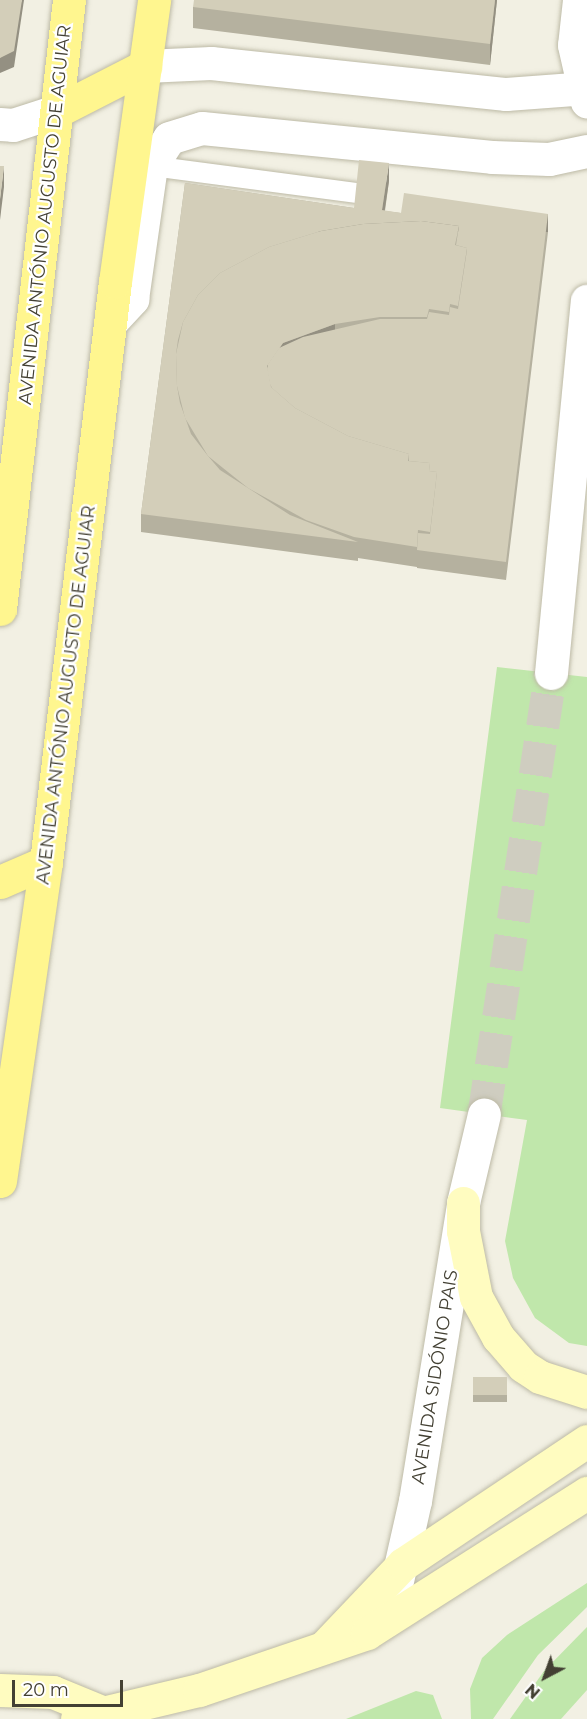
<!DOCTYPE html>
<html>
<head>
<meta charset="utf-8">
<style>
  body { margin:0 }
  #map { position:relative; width:587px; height:1719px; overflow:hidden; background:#f2f0e3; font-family:Montserrat,sans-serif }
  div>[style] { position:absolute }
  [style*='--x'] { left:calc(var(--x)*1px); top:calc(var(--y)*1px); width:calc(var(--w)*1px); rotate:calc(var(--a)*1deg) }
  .green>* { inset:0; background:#c0e7ab }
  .street-tunnel>* { height:33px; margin-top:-16.5px; transform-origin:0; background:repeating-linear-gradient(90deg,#cfcdc0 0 33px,transparent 0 49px) }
  .roads { filter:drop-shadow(0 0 2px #bdbaa6) drop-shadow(0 0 2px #bdbaa6) }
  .lane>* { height:20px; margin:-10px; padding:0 10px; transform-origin:10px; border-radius:10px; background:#fff }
  .street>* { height:33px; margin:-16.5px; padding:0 16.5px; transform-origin:16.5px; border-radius:16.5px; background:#fff }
  .secondary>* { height:33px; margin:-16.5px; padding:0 16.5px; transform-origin:16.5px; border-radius:16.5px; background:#fffcc0 }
  .primary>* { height:33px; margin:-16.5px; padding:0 16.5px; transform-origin:16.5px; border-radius:16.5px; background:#fff68f }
  .wall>* { inset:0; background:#b5b19f; transform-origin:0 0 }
  .shaded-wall>* { inset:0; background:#949082; transform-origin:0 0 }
  .building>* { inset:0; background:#d3ceb9; transform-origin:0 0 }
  span { translate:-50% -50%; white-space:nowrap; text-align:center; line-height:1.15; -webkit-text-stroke:4.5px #fff; paint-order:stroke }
  .street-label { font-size:18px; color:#434033 }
  .north { position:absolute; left:515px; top:1647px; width:60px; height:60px; -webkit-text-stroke:4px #fff; paint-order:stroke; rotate:221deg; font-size:16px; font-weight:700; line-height:24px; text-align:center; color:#434033 }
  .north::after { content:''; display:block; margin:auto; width:21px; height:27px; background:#434033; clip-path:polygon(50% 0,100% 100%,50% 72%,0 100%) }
  .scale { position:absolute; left:12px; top:1680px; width:111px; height:27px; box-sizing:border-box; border:3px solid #434033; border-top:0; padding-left:8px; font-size:18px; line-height:21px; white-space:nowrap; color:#434033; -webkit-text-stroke:4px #fff; paint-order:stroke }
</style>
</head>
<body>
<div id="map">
  <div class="green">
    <div style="clip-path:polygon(497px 667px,587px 677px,587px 1346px,569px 1343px,535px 1318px,513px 1278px,505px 1241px,527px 1120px,440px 1108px)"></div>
    <div style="clip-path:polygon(587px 1583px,587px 1607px,538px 1655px,493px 1719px,471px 1719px,470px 1689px,482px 1658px,507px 1635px)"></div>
    <div style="clip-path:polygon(587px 1627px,587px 1690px,561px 1719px,510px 1719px,544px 1671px)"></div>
    <div style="clip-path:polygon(416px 1691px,433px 1695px,442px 1719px,346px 1719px)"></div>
  </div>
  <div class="street-tunnel">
    <div style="--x:484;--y:1114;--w:446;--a:-81.4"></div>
  </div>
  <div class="roads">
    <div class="lane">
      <div style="--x:151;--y:166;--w:208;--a:7.5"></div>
    </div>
    <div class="street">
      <div style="--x:579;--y:0;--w:45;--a:96.3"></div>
      <div style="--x:574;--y:45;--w:58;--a:77.2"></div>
      <div style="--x:145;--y:66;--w:66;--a:-2.6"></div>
      <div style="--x:211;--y:63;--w:297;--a:6"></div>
      <div style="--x:506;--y:94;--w:81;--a:-4.2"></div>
      <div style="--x:0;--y:124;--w:13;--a:4"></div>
      <div style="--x:13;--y:125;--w:48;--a:-18.1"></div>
      <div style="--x:110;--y:323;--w:33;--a:-47"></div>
      <div style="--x:132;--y:299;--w:134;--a:-81.9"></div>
      <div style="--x:151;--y:166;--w:33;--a:-57"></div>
      <div style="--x:169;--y:138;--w:34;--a:-17"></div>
      <div style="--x:202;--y:128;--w:291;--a:5.7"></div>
      <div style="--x:492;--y:157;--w:57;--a:2"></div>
      <div style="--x:549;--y:159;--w:39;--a:-12"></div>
      <div style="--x:551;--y:673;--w:374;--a:-84.5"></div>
      <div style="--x:396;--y:1585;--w:86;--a:-77.3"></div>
      <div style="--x:415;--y:1501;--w:302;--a:-80.8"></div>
      <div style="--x:463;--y:1203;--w:91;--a:-76.7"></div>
    </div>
    <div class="secondary">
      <div style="--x:463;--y:1203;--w:28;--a:90"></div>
      <div style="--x:463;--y:1231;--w:67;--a:78.9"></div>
      <div style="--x:476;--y:1297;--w:46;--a:61.2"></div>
      <div style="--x:498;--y:1337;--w:38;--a:49"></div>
      <div style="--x:523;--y:1366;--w:20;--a:33"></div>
      <div style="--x:540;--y:1377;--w:49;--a:17.7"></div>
      <div style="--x:327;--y:1644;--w:110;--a:-46.5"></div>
      <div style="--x:403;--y:1564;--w:221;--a:-33.8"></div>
      <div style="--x:0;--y:1690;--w:53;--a:2.2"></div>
      <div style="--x:53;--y:1692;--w:50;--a:22.4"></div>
      <div style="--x:77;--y:1719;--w:125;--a:-13.4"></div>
      <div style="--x:199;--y:1690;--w:177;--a:-18.7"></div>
      <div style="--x:367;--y:1633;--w:261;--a:-32.5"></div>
    </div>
    <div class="primary">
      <div style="--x:59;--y:110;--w:97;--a:-27.1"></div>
      <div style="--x:0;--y:609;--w:613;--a:-83.54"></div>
      <div style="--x:0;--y:882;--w:50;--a:-23.5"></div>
      <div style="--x:0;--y:1181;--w:322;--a:-81.8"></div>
      <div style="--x:46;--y:862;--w:584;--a:-83.22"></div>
      <div style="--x:115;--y:282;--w:285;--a:-82.1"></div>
    </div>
  </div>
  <div class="wall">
    <div style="clip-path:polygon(497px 0,490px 65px,193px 28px,193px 7px)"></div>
    <div style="clip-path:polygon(389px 181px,385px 211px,401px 213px,548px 232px,506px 580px,417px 568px,417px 567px,358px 558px,358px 561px,141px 532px,141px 514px,185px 183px,354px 208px)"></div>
    <div style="left:507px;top:1377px;width:25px;height:34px;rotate:90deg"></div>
  </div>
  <div class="shaded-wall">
    <div style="clip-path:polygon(22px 0,24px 0,14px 67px,0 73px,0 58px)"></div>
    <div style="clip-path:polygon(495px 0,497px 0,490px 65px,490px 44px)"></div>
    <div style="clip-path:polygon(389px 163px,389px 181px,382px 228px,382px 210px)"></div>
    <div style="clip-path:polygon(4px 166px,4px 187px,0 220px,0 199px)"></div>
    <div style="left:548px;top:214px;width:18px;height:351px;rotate:90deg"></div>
    <div style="clip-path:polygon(335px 324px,335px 345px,270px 382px,267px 366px,283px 343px)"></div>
  </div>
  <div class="building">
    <div style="clip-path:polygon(0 0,22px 0,14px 51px,0 58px)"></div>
    <div style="clip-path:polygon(194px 0,495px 0,490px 44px,193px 7px)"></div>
    <div style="clip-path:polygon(359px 160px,389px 163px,382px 210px,401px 213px,404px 193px,548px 214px,506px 562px,417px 550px,418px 533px,430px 534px,437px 472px,429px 471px,430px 463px,409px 461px,409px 454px,348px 436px,295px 408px,272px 388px,270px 384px,267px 369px,268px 364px,279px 348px,303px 337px,380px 319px,427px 319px,429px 312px,449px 315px,450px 307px,458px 309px,467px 250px,467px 248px,456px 245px,459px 226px,421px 221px,363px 224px,321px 231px,269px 247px,220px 273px,198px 295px,183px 322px,178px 340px,176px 354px,177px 386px,180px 403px,191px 434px,208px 456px,220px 470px,290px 515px,358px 542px,141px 514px,185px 183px,354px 208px)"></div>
    <div style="clip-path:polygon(0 166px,4px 166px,0 199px)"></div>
    <div style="clip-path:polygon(421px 221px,459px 226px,455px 245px,467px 248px,458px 306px,450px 304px,449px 312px,429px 309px,427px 317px,380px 317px,335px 324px,283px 343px,267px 366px,271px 387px,295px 408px,348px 436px,409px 454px,408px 461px,430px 463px,429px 471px,437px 472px,430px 532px,418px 530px,417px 547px,354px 537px,306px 520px,248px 488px,208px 456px,185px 418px,177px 386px,176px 354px,183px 322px,198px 295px,220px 273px,269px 247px,321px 231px,363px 224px)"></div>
    <div style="left:507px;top:1377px;width:18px;height:34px;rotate:90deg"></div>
  </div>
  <div class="street-label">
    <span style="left:45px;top:215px;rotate:-84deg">AVENIDA ANTÓNIO AUGUSTO DE AGUIAR</span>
    <span style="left:66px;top:695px;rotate:-83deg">AVENIDA ANTÓNIO AUGUSTO DE AGUIAR</span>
    <span style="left:435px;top:1377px;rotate:-81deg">AVENIDA SIDÓNIO PAIS</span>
  </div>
  <div class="north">N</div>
  <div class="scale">20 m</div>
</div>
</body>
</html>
